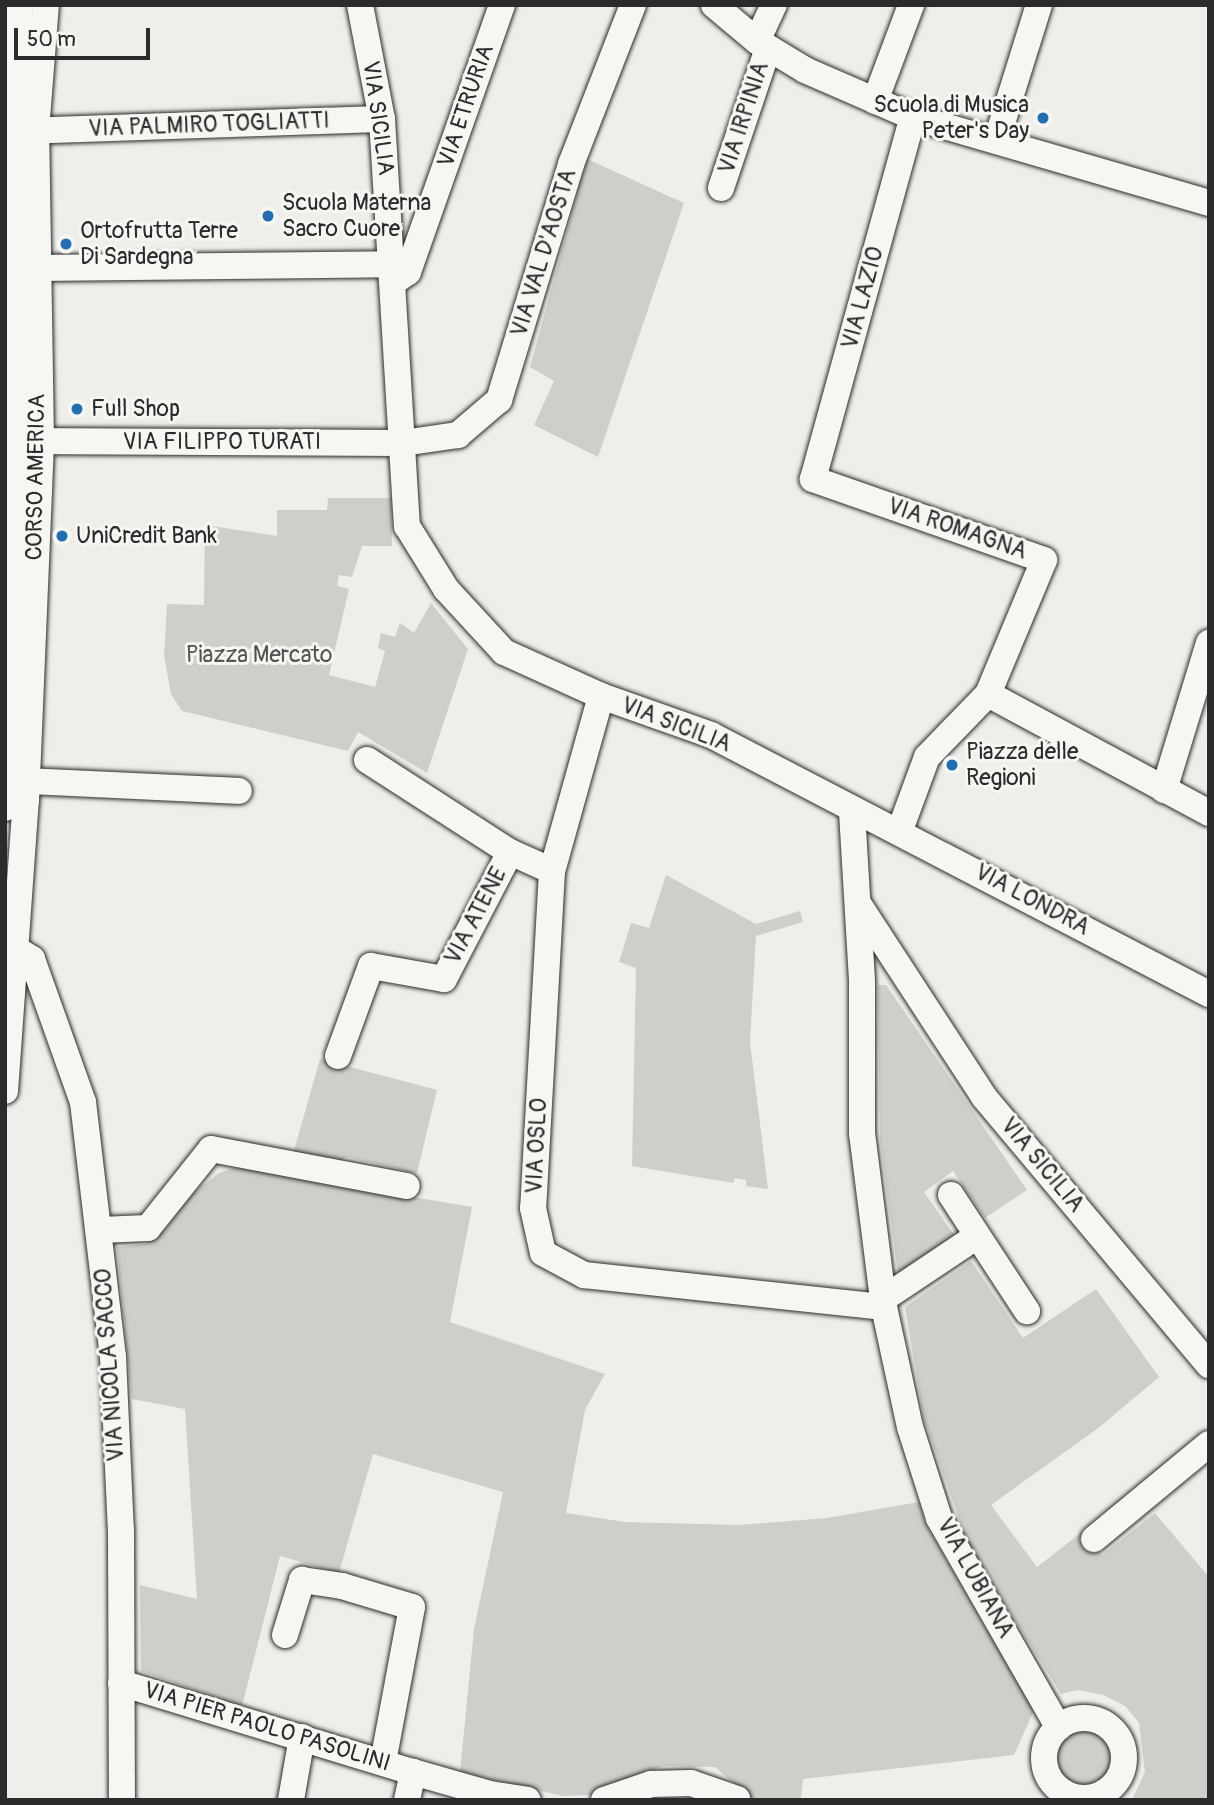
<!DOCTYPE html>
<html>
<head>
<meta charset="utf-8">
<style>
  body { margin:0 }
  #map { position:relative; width:1214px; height:1805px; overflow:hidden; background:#eeeeea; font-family:Pangolin,sans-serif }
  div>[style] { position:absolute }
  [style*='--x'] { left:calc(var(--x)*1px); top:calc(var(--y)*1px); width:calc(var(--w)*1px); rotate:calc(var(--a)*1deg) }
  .green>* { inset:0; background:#cececa }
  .round { border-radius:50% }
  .roads { filter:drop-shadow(0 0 2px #2b2b2b) drop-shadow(0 0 2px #2b2b2b) }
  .minor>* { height:26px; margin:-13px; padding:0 13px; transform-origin:13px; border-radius:13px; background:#f6f6f2 }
  .minor>.ring { margin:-13px; padding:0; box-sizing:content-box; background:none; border:26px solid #f6f6f2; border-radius:50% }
  .dots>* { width:19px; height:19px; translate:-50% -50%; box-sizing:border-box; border:4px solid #f6f6f2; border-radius:50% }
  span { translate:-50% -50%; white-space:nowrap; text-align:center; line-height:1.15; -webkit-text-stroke:6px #f6f6f2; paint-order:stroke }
  .poi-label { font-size:23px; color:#2b2b2b }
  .right { translate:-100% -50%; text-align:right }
  .left { translate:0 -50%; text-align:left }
  .street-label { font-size:23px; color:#2b2b2b }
  .park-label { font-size:23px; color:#545453 }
  .frame { position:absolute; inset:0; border:7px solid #2b2b2b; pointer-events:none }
  .scale { position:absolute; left:14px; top:28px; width:136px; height:32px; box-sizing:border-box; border:4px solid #2b2b2b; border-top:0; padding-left:9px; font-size:21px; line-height:24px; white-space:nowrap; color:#2b2b2b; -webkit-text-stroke:5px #f6f6f2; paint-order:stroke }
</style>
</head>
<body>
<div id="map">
  <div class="green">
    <div style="clip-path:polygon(587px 159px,684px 203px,598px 457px,534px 425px,554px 381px,530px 367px)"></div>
    <div style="clip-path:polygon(328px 498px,391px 498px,392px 546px,362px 546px,352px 577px,339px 575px,337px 586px,349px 589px,329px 675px,375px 687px,385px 651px,378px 648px,381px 633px,395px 637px,400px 623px,414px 633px,431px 603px,468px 649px,427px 773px,358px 732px,348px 751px,182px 711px,171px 694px,164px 656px,167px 604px,204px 605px,205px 525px,277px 536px,277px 510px,327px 510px)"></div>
    <div style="clip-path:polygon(666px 875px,756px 924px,800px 911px,803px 922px,756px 936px,750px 1042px,768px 1189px,746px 1186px,746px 1180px,735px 1178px,733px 1183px,632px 1166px,636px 968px,619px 962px,631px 923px,649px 928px)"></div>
    <div style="clip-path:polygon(878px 985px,886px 985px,1027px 1190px,985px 1218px,953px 1171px,924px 1192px,954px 1235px,898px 1274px,880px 1140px)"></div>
    <div style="clip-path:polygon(320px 1059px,437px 1090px,417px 1173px,346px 1157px,337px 1164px,293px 1154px)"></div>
    <div style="clip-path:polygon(237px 1167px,472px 1207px,450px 1322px,605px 1374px,585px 1410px,566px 1513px,625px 1522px,739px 1525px,827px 1518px,919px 1502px,925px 1523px,1034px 1710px,1014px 1755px,803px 1779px,801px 1798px,779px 1800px,752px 1800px,715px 1767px,663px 1766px,590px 1795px,563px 1796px,460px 1772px,474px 1629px,503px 1492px,373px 1454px,339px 1573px,280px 1556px,242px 1706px,141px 1671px,140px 1585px,197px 1599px,185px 1409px,132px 1399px,117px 1247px,146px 1244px,166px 1228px,191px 1195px,219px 1173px)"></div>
    <div style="clip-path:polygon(971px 1261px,1023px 1338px,1096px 1289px,1159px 1377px,1097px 1429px,991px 1505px,1037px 1567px,1082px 1532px,1102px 1555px,1155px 1513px,1209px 1577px,1209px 1800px,1132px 1800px,1145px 1772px,1139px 1723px,1125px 1706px,1103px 1695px,1078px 1690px,1061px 1694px,968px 1544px,924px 1419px,905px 1307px)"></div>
    <div class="round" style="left:1053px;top:1730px;width:58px;height:58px"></div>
  </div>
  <div class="roads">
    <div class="minor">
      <div style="--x:360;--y:5;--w:116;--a:79.1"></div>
      <div style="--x:382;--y:119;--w:408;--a:86.5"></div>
      <div style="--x:407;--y:526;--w:74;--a:58.2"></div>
      <div style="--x:446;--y:589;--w:86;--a:47.4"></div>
      <div style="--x:504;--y:652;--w:107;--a:24.4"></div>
      <div style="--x:601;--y:696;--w:117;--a:19.5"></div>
      <div style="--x:711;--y:735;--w:561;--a:27.48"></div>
      <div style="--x:714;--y:5;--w:56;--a:39.9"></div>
      <div style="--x:757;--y:41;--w:56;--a:31.1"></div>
      <div style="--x:805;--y:70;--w:118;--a:23.5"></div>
      <div style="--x:913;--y:117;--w:308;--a:16.2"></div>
      <div style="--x:757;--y:41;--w:40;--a:-65"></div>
      <div style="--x:875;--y:101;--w:103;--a:-69.4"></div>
      <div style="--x:20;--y:131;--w:362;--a:-1.9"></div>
      <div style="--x:997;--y:139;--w:140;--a:-72.6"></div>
      <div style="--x:721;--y:188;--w:148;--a:-71.4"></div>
      <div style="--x:37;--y:268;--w:356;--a:-0.6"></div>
      <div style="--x:395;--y:281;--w:16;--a:-35"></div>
      <div style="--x:408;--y:272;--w:283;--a:-70.6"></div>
      <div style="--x:19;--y:441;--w:384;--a:0.3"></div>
      <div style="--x:403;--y:443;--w:56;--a:-8.3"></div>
      <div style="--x:458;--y:435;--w:54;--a:-40.5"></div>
      <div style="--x:499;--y:400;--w:247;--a:-73"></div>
      <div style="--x:571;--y:164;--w:171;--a:-68.7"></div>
      <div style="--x:988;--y:694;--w:251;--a:28.3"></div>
      <div style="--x:601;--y:696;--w:182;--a:105.6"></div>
      <div style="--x:552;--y:871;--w:338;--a:93.2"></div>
      <div style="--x:533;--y:1208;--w:46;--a:77.5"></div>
      <div style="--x:543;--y:1253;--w:47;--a:28.2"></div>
      <div style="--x:584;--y:1275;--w:302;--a:6.1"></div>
      <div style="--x:367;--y:760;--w:170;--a:32.8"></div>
      <div style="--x:510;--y:852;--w:46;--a:24.3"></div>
      <div style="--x:27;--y:781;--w:212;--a:2.7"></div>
      <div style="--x:1164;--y:790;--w:154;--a:-73"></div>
      <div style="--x:5;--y:808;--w:367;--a:-87.8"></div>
      <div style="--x:19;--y:441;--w:253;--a:-91.4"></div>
      <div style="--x:13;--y:188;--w:183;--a:-87.8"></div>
      <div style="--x:852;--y:812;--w:170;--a:86.6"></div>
      <div style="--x:862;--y:982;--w:151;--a:90"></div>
      <div style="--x:862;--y:1133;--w:175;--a:82.8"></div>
      <div style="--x:884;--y:1307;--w:123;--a:77.8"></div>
      <div style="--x:910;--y:1427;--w:96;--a:72.3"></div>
      <div style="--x:939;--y:1518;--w:241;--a:60.3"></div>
      <div style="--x:900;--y:830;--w:78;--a:-69.7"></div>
      <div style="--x:927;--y:757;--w:88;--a:-45.9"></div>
      <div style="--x:988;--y:694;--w:145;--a:-67.3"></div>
      <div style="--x:1044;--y:560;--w:245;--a:-160.7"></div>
      <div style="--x:813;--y:479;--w:376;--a:-74.6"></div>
      <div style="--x:859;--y:905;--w:229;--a:56.9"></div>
      <div style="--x:984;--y:1097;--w:350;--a:50"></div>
      <div style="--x:5;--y:949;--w:11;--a:0"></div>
      <div style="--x:16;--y:949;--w:19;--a:32"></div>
      <div style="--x:32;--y:959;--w:152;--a:70.4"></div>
      <div style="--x:83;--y:1102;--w:257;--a:83.3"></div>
      <div style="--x:113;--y:1357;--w:173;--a:87.4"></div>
      <div style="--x:121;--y:1530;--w:270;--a:89.8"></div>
      <div style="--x:338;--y:1056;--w:96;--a:-69.9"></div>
      <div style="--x:371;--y:966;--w:74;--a:10.1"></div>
      <div style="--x:444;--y:979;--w:143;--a:-62.5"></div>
      <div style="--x:5;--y:1091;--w:291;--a:-85.9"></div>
      <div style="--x:26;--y:801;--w:360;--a:-87.6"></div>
      <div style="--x:41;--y:441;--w:310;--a:-90.9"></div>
      <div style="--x:36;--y:131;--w:126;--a:-85.5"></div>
      <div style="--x:951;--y:1195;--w:139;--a:56.8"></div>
      <div style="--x:100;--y:1230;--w:48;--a:-2.4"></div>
      <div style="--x:148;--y:1228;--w:101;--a:-51.4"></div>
      <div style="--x:211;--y:1149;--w:199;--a:10.7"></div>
      <div style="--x:883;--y:1299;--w:113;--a:-33.8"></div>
      <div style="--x:1094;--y:1539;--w:149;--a:-39.6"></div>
      <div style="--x:285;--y:1635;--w:58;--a:-72.8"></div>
      <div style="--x:302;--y:1580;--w:40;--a:8.5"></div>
      <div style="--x:342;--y:1586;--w:73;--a:16.7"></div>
      <div style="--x:412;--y:1607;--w:158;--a:100.6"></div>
      <div style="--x:121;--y:1683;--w:305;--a:17"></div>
      <div style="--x:413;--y:1772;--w:80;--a:15.9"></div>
      <div style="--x:490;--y:1794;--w:38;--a:9"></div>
      <div class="ring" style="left:1044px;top:1718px;width:54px;height:54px"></div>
      <div style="--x:291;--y:1800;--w:64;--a:-80.1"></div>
      <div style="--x:407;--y:1800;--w:29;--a:-78"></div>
      <div style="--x:604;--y:1800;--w:50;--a:-18.8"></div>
      <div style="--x:651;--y:1784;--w:40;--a:-1.4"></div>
      <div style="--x:691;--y:1783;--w:49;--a:19.2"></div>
    </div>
  </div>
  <div class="dots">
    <div style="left:1043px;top:118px;background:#1f6fb2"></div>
    <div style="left:268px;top:216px;background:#1f6fb2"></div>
    <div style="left:66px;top:244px;background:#1f6fb2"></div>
    <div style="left:77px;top:409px;background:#1f6fb2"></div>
    <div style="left:62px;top:536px;background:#1f6fb2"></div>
    <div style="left:952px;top:765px;background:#1f6fb2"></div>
  </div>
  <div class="poi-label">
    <span class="right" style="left:1029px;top:118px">Scuola di Musica<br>Peter's Day</span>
    <span class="left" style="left:282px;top:216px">Scuola Materna<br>Sacro Cuore</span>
    <span class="left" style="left:80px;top:244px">Ortofrutta Terre<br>Di Sardegna</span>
    <span class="left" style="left:91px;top:409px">Full Shop</span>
    <span class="left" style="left:76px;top:536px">UniCredit Bank</span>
    <span class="left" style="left:966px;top:765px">Piazza delle<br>Regioni</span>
  </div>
  <div class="street-label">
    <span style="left:466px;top:106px;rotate:-71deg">VIA ETRURIA</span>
    <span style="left:378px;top:118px;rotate:82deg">VIA SICILIA</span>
    <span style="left:744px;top:118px;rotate:-72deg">VIA IRPINIA</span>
    <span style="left:209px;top:125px;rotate:-2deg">VIA PALMIRO TOGLIATTI</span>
    <span style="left:544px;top:253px;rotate:-73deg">VIA VAL D'AOSTA</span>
    <span style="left:863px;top:298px;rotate:-75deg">VIA LAZIO</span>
    <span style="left:222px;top:442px">VIA FILIPPO TURATI</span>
    <span style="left:36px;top:477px;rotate:-89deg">CORSO AMERICA</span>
    <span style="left:957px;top:529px;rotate:19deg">VIA ROMAGNA</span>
    <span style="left:676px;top:725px;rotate:21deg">VIA SICILIA</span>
    <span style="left:1032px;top:900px;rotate:28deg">VIA LONDRA</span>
    <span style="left:476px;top:916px;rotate:-62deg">VIA ATENE</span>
    <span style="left:537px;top:1146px;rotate:-87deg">VIA OSLO</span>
    <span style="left:1042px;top:1165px;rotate:50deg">VIA SICILIA</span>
    <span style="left:110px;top:1365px;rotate:-94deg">VIA NICOLA SACCO</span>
    <span style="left:975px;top:1578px;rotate:61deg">VIA LUBIANA</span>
    <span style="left:267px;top:1727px;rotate:17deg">VIA PIER PAOLO PASOLINI</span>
  </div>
  <div class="park-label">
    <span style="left:259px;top:655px">Piazza Mercato</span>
  </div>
  <div class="frame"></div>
  <div class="scale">50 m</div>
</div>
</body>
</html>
